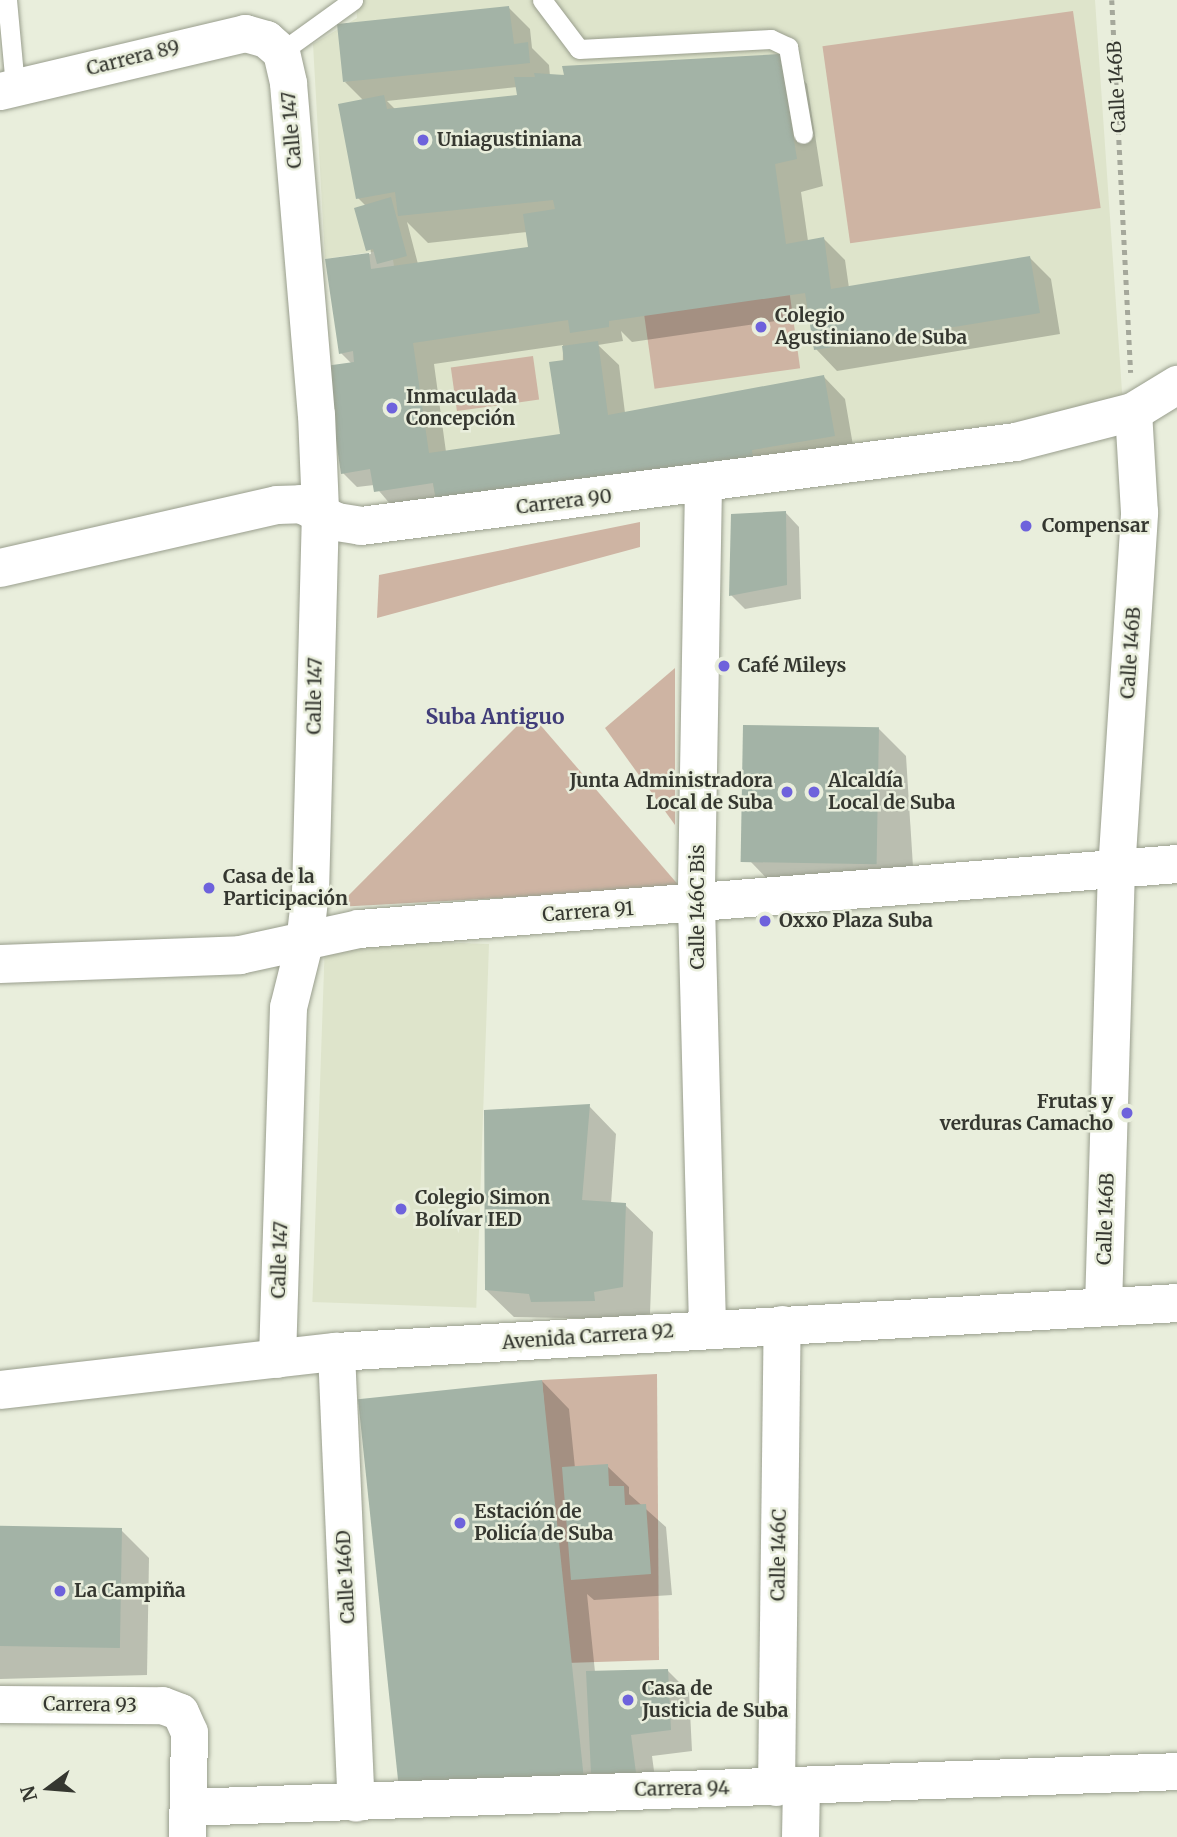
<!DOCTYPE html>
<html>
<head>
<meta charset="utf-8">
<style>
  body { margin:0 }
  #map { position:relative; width:1177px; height:1837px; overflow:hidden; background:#e9eedc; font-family:Merriweather,serif }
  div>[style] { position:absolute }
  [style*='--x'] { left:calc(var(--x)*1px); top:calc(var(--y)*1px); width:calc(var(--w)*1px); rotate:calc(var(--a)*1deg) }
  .built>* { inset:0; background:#dee4cb; transform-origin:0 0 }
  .green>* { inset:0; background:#ceb4a3; transform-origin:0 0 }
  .shadow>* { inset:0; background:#0003 }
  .building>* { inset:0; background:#a3b3a6; transform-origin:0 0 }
  .path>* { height:4.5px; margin-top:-2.25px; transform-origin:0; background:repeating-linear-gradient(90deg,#a5a89b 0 5px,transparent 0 10px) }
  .roads { filter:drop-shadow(0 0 2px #999e8d) drop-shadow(0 0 2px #999e8d) }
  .lane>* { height:19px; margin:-9.5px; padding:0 9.5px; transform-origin:9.5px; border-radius:9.5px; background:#fff }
  .street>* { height:37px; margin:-18.5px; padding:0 18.5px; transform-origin:18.5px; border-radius:18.5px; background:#fff }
  .secondary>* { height:38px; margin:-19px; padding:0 19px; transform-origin:19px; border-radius:19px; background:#fff }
  .dots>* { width:19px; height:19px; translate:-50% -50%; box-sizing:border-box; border:4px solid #e9eedc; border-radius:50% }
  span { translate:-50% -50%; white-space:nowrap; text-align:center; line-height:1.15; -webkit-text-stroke:5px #e9eedc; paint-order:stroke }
  .street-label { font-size:19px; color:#353730 }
  .poi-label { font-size:19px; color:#353730; font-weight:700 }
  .left { translate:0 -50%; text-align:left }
  .right { translate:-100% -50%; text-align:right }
  .neighbourhood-label { font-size:21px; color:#403c79; font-weight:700 }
  .north { position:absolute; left:14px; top:1753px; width:70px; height:70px; -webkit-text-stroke:5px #e9eedc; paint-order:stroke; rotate:254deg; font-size:19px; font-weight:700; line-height:28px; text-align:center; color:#353730 }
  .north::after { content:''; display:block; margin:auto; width:24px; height:32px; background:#353730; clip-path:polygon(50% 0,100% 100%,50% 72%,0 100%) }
</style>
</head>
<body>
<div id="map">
  <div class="built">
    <div style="clip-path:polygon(356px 0,1095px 0,1123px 406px,437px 506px,391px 249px,325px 259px,313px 44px,357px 18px)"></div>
    <div style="left:489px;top:944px;width:364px;height:164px;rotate:92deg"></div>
  </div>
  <div class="green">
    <div style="left:1073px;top:11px;width:199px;height:253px;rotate:82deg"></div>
    <div style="left:789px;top:289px;width:80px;height:147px;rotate:82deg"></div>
    <div style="left:533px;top:356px;width:44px;height:83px;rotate:82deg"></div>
    <div style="clip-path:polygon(640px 522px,640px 547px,377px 618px,379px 575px)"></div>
    <div style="clip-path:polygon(675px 668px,675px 825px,605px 728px)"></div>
    <div style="clip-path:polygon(530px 713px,681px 888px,337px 907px)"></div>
    <div style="clip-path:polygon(657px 1374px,659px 1660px,566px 1663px,542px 1380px)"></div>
  </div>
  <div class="shadow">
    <div style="clip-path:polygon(evenodd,509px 8px,530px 29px,532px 48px,549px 65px,550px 76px,780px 56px,807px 84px,823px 186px,801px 192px,808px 241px,824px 239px,845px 260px,849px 288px,1030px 258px,1051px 279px,1060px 334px,837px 371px,816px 349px,810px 316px,632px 342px,621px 331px,623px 341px,598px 345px,619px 365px,625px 413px,824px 377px,845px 399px,855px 457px,397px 512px,374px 485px,357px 487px,343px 473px,352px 364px,341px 353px,327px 260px,371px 254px,366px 206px,358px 198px,364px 101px,345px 82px,509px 8px,517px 87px,519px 97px,396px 110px,387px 101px,517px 87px,509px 8px,407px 222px,428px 243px,527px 232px,529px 249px,418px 264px,407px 222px,509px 8px,563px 345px,562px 436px,446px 452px,434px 364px,563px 345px)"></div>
    <div style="clip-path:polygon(785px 512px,799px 527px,801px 599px,745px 609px,731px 595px)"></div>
    <div style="clip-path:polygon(879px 729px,906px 756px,914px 883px,777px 889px,750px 861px)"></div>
    <div style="clip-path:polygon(589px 1106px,616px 1134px,611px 1204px,625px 1205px,653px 1232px,650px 1314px,621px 1319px,514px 1317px,486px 1290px)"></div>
    <div style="clip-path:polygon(542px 1381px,569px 1409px,575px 1468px,607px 1466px,629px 1487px,629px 1494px,666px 1527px,672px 1595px,594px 1600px,587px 1594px,595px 1672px,667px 1670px,689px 1692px,692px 1751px,652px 1756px,657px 1793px,406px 1811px)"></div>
    <div style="clip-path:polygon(121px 1530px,149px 1558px,147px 1675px,0 1679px,0 1535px)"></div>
  </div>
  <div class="building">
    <div style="clip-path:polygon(509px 6px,514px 44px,528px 42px,530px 63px,343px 82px,337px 24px)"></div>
    <div style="clip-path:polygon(780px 54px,797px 159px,775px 164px,786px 244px,824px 237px,831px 289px,1030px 256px,1040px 313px,814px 350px,805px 293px,609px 321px,609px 327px,570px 333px,568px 320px,413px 343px,429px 453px,560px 434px,549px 362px,564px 360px,562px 346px,598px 341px,608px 415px,824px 375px,835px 436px,752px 450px,753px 461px,437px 506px,433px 483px,374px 492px,370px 469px,341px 474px,325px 366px,354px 362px,353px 351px,339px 354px,325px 259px,369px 253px,371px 269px,528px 247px,523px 214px,555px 209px,553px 200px,398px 216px,395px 192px,356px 199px,338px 104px,384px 95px,387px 109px,517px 95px,514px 77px,535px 77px,534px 73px,564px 75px,562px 66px)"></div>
    <div style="clip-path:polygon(391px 197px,407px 256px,377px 264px,373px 249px,366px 251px,354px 208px)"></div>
    <div style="clip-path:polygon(786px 511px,787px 585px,729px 596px,731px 514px)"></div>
    <div style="left:743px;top:725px;width:136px;height:137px;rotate:1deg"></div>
    <div style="clip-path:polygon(590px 1104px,582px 1200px,626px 1203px,623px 1287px,594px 1292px,595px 1301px,531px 1302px,529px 1294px,485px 1290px,484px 1110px)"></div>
    <div style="left:542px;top:1380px;width:403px;height:185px;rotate:84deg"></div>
    <div style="clip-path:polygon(608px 1464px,609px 1486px,624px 1486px,625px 1505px,646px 1504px,651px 1574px,571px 1580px,562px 1467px)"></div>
    <div style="left:122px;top:1528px;width:120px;height:122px;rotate:91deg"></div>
    <div style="clip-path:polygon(668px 1669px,671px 1730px,631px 1735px,636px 1773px,591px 1773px,586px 1671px)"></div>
  </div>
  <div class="path">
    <div style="--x:1112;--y:0;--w:373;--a:87.1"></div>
  </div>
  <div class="roads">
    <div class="lane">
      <div style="--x:7;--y:0;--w:87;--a:84.7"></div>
      <div style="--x:542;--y:0;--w:61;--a:52.9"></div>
      <div style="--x:579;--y:49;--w:192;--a:-3"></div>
      <div style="--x:771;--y:39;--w:19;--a:25"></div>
      <div style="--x:788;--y:47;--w:88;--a:80.2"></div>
      <div style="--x:281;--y:52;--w:89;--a:-35.8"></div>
    </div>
    <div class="street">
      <div style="--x:0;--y:91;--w:252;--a:-13.3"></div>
      <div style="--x:245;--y:33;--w:22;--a:16"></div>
      <div style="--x:266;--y:39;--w:20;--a:41"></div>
      <div style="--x:281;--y:52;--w:32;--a:77"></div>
      <div style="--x:288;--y:83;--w:332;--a:85.2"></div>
      <div style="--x:316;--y:414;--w:97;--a:87.6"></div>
      <div style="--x:320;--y:511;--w:380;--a:91.5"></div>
      <div style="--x:310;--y:891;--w:52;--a:96.6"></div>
      <div style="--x:304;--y:943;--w:66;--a:104"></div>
      <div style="--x:288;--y:1007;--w:352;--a:91.8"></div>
      <div style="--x:703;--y:485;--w:420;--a:91"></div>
      <div style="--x:696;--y:905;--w:424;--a:88.5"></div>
      <div style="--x:1103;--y:1306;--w:436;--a:-88.3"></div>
      <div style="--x:1116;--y:870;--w:359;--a:-86.3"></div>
      <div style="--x:1139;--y:512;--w:100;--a:-93.4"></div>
      <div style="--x:336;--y:1352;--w:451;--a:87.5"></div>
      <div style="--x:0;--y:1704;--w:162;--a:0.4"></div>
      <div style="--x:162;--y:1705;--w:19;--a:21"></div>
      <div style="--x:180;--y:1712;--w:22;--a:66"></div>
      <div style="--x:189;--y:1732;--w:105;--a:91.1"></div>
      <div style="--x:776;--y:1787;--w:463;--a:-89.3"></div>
      <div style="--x:188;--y:1807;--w:990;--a:-2.08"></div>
      <div style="--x:800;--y:1837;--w:51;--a:-88.9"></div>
    </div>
    <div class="secondary">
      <div style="--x:0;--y:568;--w:284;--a:-12.8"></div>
      <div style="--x:277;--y:505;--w:24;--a:-2"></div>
      <div style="--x:301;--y:504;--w:40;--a:26.6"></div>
      <div style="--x:337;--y:522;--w:24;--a:9"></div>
      <div style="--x:361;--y:526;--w:660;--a:-7.31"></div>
      <div style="--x:1016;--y:442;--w:121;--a:-14.4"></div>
      <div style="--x:1133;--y:412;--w:52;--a:-31.5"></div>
      <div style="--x:0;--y:964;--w:240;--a:-2.1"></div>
      <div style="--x:240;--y:955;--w:122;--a:-12.3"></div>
      <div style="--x:359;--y:929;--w:821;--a:-4.54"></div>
      <div style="--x:0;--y:1390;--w:338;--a:-6.5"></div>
      <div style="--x:336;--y:1352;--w:842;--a:-3.33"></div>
    </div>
  </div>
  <div class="dots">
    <div style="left:423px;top:140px;background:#6e62dc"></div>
    <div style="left:761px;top:327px;background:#6e62dc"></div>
    <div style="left:392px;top:408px;background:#6e62dc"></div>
    <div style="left:1026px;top:526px;background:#6e62dc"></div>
    <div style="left:724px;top:666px;background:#6e62dc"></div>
    <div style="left:787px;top:792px;background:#6e62dc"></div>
    <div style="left:814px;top:792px;background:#6e62dc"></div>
    <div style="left:209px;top:888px;background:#6e62dc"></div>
    <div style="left:765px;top:921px;background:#6e62dc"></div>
    <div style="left:1127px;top:1113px;background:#6e62dc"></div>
    <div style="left:401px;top:1209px;background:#6e62dc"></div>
    <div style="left:460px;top:1523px;background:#6e62dc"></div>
    <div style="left:60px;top:1591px;background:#6e62dc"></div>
    <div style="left:628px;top:1700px;background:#6e62dc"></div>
  </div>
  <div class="street-label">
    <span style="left:133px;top:58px;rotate:-14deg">Carrera 89</span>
    <span style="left:1117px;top:87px;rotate:-93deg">Calle 146B</span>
    <span style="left:292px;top:130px;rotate:-95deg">Calle 147</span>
    <span style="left:564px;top:502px;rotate:-7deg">Carrera 90</span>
    <span style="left:1131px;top:653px;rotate:-86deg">Calle 146B</span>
    <span style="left:315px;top:696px;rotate:-89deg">Calle 147</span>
    <span style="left:698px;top:907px;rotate:-90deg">Calle 146C Bis</span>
    <span style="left:588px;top:912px;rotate:-4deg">Carrera 91</span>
    <span style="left:1106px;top:1219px;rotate:-88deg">Calle 146B</span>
    <span style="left:280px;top:1260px;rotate:-88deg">Calle 147</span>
    <span style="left:588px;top:1337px;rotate:-4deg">Avenida Carrera 92</span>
    <span style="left:779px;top:1555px;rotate:-89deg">Calle 146C</span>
    <span style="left:346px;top:1577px;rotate:-93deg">Calle 146D</span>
    <span style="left:90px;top:1705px;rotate:1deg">Carrera 93</span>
    <span style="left:682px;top:1789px;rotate:-1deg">Carrera 94</span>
  </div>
  <div class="poi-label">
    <span class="left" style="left:437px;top:140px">Uniagustiniana</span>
    <span class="left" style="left:775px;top:327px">Colegio<br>Agustiniano de Suba</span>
    <span class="left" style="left:406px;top:408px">Inmaculada<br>Concepción</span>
    <span class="left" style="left:1042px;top:526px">Compensar</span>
    <span class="left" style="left:738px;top:666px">Café Mileys</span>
    <span class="right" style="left:773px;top:792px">Junta Administradora<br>Local de Suba</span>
    <span class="left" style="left:828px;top:792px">Alcaldía<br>Local de Suba</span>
    <span class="left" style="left:223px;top:888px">Casa de la<br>Participación</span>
    <span class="left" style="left:779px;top:921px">Oxxo Plaza Suba</span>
    <span class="right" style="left:1113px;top:1113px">Frutas y<br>verduras Camacho</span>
    <span class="left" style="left:415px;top:1209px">Colegio Simon<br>Bolívar IED</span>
    <span class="left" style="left:474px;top:1523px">Estación de<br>Policía de Suba</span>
    <span class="left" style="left:74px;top:1591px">La Campiña</span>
    <span class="left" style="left:642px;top:1700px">Casa de<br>Justicia de Suba</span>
  </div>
  <div class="neighbourhood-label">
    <span style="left:495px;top:717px">Suba Antiguo</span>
  </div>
  <div class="north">N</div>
</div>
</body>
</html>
